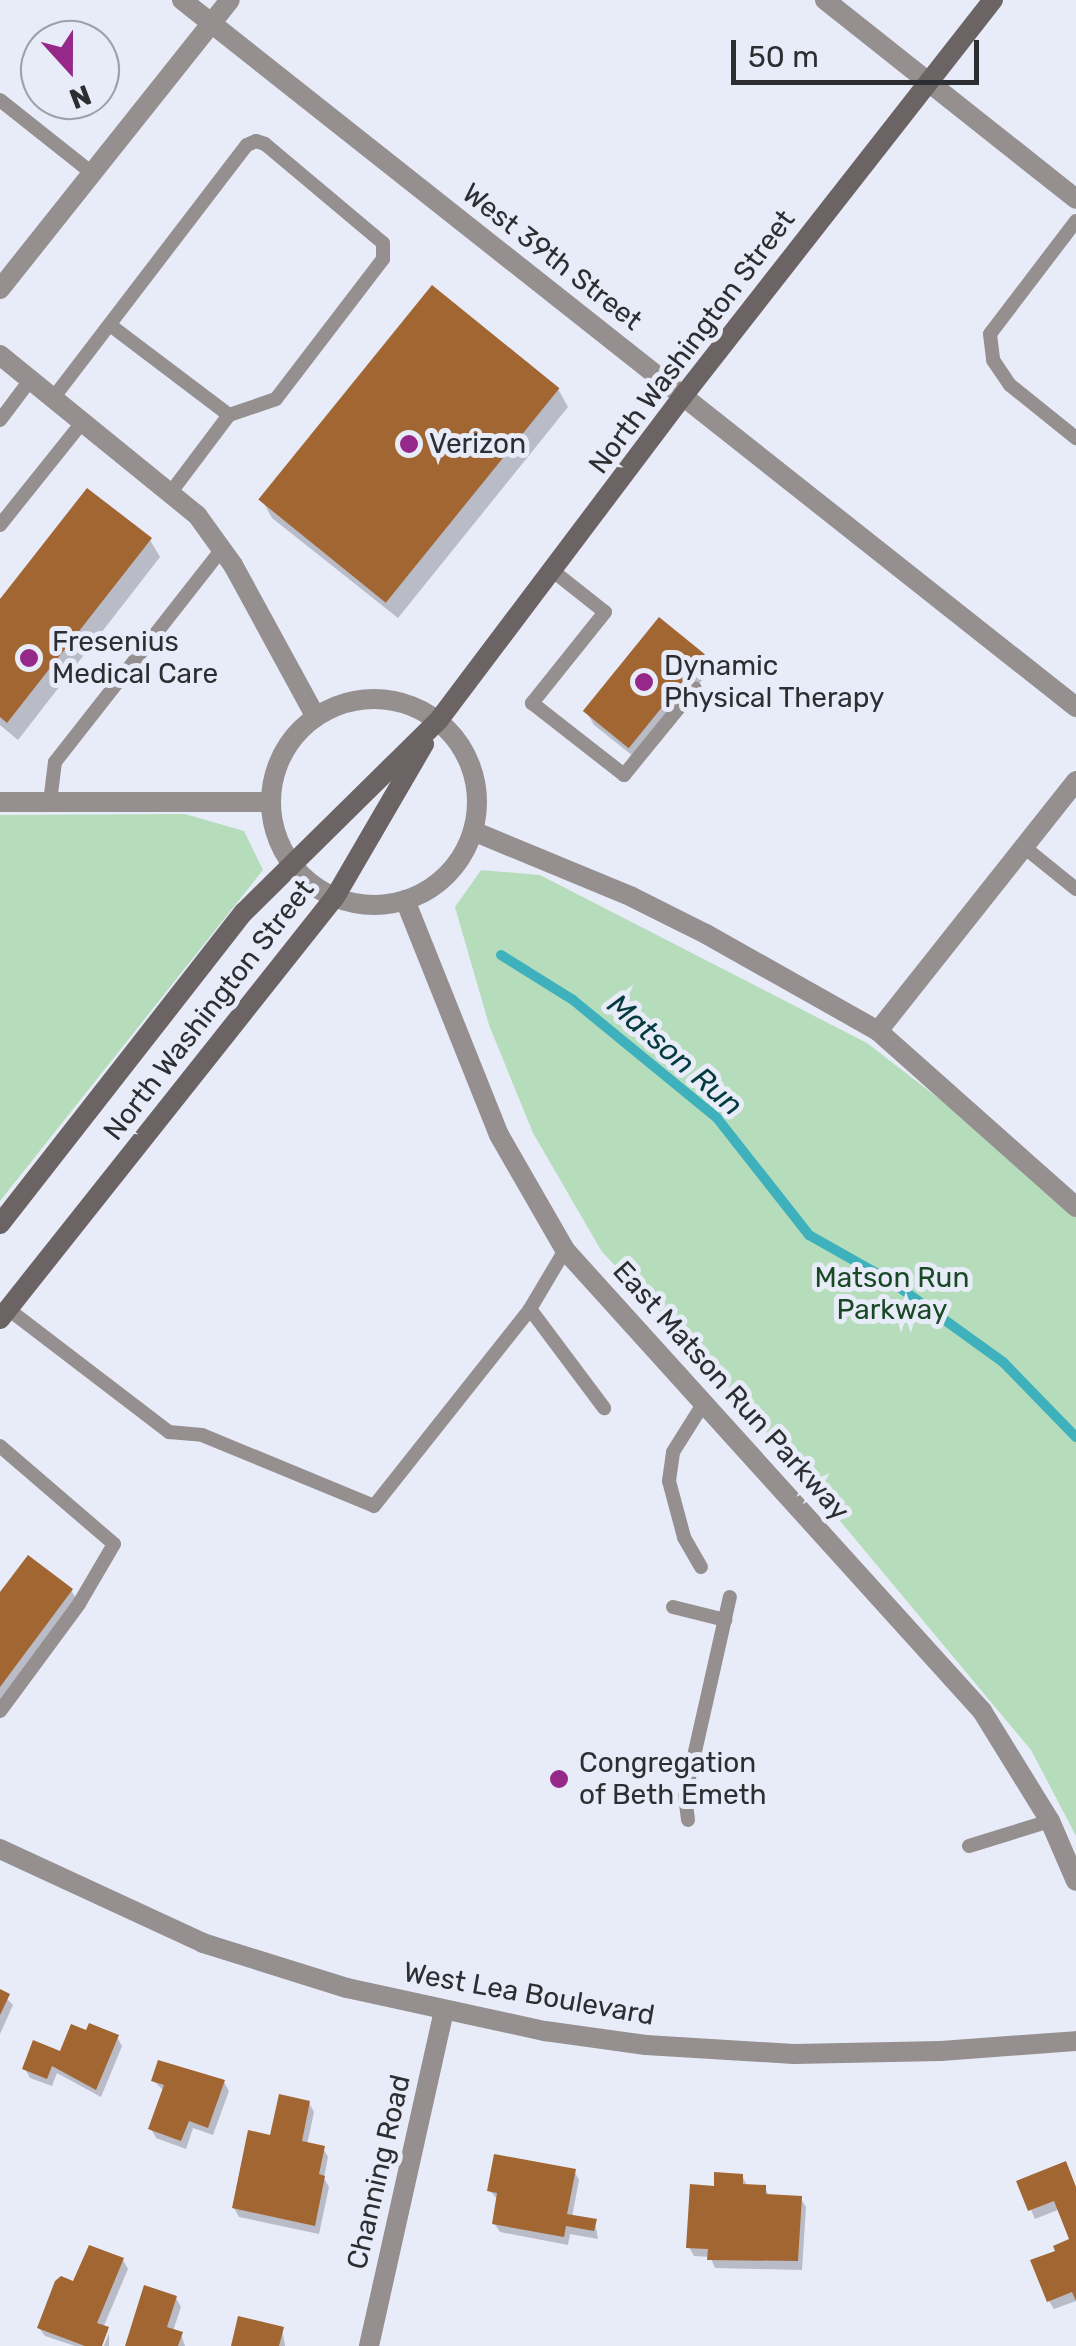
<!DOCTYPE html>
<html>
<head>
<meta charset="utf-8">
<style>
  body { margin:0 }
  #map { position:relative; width:1076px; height:2346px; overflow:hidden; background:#e8ecf8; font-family:Rubik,sans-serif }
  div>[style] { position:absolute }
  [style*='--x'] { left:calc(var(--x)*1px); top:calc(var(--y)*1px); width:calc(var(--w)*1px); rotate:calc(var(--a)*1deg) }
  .green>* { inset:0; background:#b6ddbb }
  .shadow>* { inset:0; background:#0003 }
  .stream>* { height:10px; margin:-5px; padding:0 5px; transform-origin:5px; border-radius:5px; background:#3eb1bd }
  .building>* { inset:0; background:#a26633; transform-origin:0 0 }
  .service>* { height:14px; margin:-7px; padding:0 7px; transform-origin:7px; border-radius:7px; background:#958f90 }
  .minor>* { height:20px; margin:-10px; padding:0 10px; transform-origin:10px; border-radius:10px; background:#958f90 }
  .minor>.ring { margin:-10px; padding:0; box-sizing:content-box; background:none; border:20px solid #958f90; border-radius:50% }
  .tertiary>* { height:20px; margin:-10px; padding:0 10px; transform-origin:10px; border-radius:10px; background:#958f90 }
  .secondary>* { height:20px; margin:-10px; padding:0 10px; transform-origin:10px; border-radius:10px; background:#6c6365 }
  .dots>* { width:28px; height:28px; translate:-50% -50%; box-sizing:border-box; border:5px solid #e8ecf8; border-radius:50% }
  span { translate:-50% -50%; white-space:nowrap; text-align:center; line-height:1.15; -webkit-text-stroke:10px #e8ecf8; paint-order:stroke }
  .street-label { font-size:28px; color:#2d2e32 }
  .poi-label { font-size:28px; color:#2d2e32 }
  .left { translate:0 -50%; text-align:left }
  .park-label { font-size:28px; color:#1a4925 }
  .water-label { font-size:30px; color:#043b40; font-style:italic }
  .north { position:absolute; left:20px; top:20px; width:100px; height:100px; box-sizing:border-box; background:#e8ecf8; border:2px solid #9da0a9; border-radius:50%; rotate:159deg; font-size:28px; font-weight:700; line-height:40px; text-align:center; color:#2d2e32 }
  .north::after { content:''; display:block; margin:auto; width:35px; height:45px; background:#962889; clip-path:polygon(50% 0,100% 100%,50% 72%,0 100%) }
  .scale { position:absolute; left:731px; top:40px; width:248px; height:45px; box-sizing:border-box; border:5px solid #2d2e32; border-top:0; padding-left:12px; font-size:30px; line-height:35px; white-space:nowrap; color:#2d2e32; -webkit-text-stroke:8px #e8ecf8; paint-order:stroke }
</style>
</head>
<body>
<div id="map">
  <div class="green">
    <div style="clip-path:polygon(185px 814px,244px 831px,263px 870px,0 1201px,0 815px)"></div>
    <div style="clip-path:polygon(481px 870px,540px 875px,867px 1043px,1051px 1185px,1076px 1210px,1076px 1836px,1031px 1750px,700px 1353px,602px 1252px,533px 1133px,489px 1025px,455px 907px)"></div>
  </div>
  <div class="shadow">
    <div style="clip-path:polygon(558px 389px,568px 407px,398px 618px,272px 518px,262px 500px)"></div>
    <div style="clip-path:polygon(150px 540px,160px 557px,18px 740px,0 725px,0 603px)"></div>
    <div style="clip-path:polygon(703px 655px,711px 669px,638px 760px,594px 725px,586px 711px)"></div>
    <div style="clip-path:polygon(71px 1590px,79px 1604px,0 1710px,0 1596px)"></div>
    <div style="clip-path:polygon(0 1992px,13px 2005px,0 2034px)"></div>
    <div style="clip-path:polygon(117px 2037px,122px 2046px,101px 2097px,57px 2073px,52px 2086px,30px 2078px,25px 2069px)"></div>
    <div style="clip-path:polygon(153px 2080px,224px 2082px,229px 2091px,213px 2135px,193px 2128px,186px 2149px,156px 2138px,151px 2129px,164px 2091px)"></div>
    <div style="clip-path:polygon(309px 2103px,314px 2112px,307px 2145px,323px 2148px,328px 2157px,324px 2178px,329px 2187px,319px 2234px,239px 2217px,234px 2208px,272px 2138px)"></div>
    <div style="clip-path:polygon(574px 2171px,579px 2180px,572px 2217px,595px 2222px,598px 2239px,570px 2234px,568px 2245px,500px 2232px,494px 2223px,499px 2201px,490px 2191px)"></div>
    <div style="clip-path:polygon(742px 2176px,748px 2187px,765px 2188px,770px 2197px,801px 2199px,806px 2207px,802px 2270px,715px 2268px,710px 2257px,694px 2256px,689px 2247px)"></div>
    <div style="clip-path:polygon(1019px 2182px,1076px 2191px,1076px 2301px,1054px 2309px,1049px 2301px,1058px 2253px,1072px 2240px,1060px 2209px,1035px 2219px)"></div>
    <div style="clip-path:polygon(123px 2260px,128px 2269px,103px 2328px,109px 2332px,104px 2332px,99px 2346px,75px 2346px,45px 2336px,39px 2328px)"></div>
    <div style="clip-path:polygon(176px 2298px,181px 2307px,173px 2331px,181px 2334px,185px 2346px,128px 2346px)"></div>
    <div style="clip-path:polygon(282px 2329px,285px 2346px,234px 2346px)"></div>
    <div style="clip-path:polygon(109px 2333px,109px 2346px,104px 2346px)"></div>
  </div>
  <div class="stream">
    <div style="--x:501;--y:955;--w:85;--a:32"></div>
    <div style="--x:573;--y:1000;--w:186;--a:39.3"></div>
    <div style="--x:717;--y:1118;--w:149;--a:51.8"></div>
    <div style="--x:809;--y:1235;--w:95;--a:29.5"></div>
    <div style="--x:892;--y:1282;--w:137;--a:35.8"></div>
    <div style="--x:1003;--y:1362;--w:105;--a:45.8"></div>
  </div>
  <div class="building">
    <div style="left:432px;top:285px;width:164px;height:276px;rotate:39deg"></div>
    <div style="clip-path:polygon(87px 488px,152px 538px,7px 723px,0 717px,0 599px)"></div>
    <div style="left:659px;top:617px;width:59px;height:121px;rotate:39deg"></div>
    <div style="clip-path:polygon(28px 1555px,73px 1589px,0 1687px,0 1592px)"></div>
    <div style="clip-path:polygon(0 1989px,10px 1994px,0 2015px)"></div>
    <div style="clip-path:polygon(89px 2023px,119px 2035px,96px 2090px,52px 2066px,47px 2079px,22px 2069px,33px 2040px,60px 2051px,71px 2024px,86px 2030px)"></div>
    <div style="clip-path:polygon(158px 2060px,225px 2080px,208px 2128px,189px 2121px,181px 2141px,148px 2129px,164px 2085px,151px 2081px)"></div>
    <div style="clip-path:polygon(279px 2094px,310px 2101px,302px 2141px,325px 2146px,319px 2174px,325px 2176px,315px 2226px,232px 2208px,248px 2130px,270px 2135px)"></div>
    <div style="clip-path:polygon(494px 2154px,576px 2169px,567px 2214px,597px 2219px,594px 2231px,566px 2226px,564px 2237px,492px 2224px,497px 2193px,487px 2191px)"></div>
    <div style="clip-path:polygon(1066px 2161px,1076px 2187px,1076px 2301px,1072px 2292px,1047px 2302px,1030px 2260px,1055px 2251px,1053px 2246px,1069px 2239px,1054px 2201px,1028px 2211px,1016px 2181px)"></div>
    <div style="clip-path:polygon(714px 2172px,743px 2174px,743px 2184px,766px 2185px,766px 2194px,802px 2196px,798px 2261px,707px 2260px,708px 2249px,686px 2248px,690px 2184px,714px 2186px)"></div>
    <div style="clip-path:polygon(89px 2245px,124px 2258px,97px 2323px,109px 2327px,102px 2346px,85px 2346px,37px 2328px,55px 2281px,61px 2276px,73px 2281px)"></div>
    <div style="clip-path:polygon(144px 2285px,177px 2296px,167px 2327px,183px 2332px,178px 2346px,125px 2346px)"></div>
    <div style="clip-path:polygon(238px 2316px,284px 2327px,279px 2346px,231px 2346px)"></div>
  </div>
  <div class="service">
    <div style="--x:0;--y:100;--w:117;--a:38.4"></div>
    <div style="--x:1076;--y:221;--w:142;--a:127.3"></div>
    <div style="--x:990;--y:334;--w:26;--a:83"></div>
    <div style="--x:993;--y:360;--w:30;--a:56"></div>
    <div style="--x:1010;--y:385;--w:85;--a:38.8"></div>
    <div style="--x:110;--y:325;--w:149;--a:37.1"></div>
    <div style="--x:54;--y:397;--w:317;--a:-52.6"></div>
    <div style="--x:247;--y:145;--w:10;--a:-24"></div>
    <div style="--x:256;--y:141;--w:9;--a:18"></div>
    <div style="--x:265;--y:144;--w:154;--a:40"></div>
    <div style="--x:383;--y:243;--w:16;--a:90"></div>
    <div style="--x:383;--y:259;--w:176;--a:127.4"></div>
    <div style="--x:276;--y:399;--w:50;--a:161.2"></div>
    <div style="--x:229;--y:415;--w:96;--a:127"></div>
    <div style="--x:0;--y:420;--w:51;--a:-52.9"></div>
    <div style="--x:0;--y:525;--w:134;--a:-51.3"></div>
    <div style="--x:553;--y:571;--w:66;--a:38.3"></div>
    <div style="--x:605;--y:612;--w:117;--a:128.7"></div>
    <div style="--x:532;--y:703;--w:117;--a:38"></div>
    <div style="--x:624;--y:775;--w:112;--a:-50.8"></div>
    <div style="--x:50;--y:802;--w:40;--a:-82.9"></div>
    <div style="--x:55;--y:762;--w:271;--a:-51.9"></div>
    <div style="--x:1024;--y:847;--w:67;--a:38.9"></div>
    <div style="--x:565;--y:1250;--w:69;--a:120.7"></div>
    <div style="--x:530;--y:1309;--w:124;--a:53.2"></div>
    <div style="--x:8;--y:1309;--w:203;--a:37.4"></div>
    <div style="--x:169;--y:1432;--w:33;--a:5"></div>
    <div style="--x:202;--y:1435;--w:186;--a:22.4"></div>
    <div style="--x:374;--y:1506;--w:251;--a:-51.6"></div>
    <div style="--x:0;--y:1446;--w:150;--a:40.7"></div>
    <div style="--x:114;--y:1544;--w:69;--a:120.3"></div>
    <div style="--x:79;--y:1604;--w:133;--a:126.4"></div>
    <div style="--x:701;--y:1567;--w:34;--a:-120"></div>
    <div style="--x:684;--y:1537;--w:58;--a:-105"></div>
    <div style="--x:669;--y:1481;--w:29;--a:-82"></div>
    <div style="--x:673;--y:1452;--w:60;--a:-57.9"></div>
    <div style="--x:673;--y:1607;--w:54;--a:14"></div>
    <div style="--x:688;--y:1820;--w:24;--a:-97"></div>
    <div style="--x:685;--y:1796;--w:204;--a:-77.3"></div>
    <div style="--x:969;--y:1846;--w:85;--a:-17.2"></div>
  </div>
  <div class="minor">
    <div style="--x:182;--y:0;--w:1140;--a:38.34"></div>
    <div style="--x:825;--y:0;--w:320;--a:38.4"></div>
    <div style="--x:0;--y:289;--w:369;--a:-51.5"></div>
    <div style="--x:0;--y:355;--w:254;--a:39.1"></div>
    <div style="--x:197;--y:515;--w:62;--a:54.2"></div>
    <div style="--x:233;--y:565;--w:173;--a:61.4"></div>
    <div class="ring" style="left:271px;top:699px;width:186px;height:186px"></div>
    <div style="--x:0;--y:802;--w:271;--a:0"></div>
    <div style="--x:473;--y:831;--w:172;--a:22.5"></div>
    <div style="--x:632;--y:897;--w:83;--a:26.6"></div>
    <div style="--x:706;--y:934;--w:197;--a:29.4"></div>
    <div style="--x:878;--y:1031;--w:265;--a:41.6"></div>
    <div style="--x:405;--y:900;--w:253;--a:68.2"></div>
    <div style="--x:499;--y:1135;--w:133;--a:60.1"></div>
    <div style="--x:565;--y:1250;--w:622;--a:47.87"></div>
    <div style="--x:982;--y:1711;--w:129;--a:58.3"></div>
    <div style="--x:1050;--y:1821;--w:65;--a:66.6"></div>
    <div style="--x:878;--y:1031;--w:319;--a:-51.6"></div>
    <div style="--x:369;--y:2346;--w:344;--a:-77.4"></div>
  </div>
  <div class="tertiary">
    <div style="--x:0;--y:1849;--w:224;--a:24.8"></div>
    <div style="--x:203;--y:1943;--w:151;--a:17.4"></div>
    <div style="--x:347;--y:1988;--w:203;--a:12.3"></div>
    <div style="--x:545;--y:2031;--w:102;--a:7.9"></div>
    <div style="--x:646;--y:2045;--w:148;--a:3.5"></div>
    <div style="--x:794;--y:2054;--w:147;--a:-1.2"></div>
    <div style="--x:941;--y:2051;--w:135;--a:-4.2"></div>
  </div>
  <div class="secondary">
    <div style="--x:0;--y:1224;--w:396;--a:-52"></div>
    <div style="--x:244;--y:912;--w:272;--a:-44.6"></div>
    <div style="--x:438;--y:721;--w:407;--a:-53"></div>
    <div style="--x:683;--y:396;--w:503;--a:-51.95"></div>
    <div style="--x:0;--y:1319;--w:539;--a:-51.56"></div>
    <div style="--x:335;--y:897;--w:177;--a:-59.8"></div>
  </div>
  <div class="dots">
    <div style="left:409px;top:444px;background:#962889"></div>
    <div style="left:29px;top:658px;background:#962889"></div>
    <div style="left:644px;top:682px;background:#962889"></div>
    <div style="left:559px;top:1779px;background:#962889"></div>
  </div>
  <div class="street-label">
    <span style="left:552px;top:257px;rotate:38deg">West 39th Street</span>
    <span style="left:692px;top:342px;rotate:-53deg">North Washington Street</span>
    <span style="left:209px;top:1010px;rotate:-52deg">North Washington Street</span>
    <span style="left:731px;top:1391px;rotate:48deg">East Matson Run Parkway</span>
    <span style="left:529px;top:1994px;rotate:10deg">West Lea Boulevard</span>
    <span style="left:379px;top:2172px;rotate:-77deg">Channing Road</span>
  </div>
  <div class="poi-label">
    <span class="left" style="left:429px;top:444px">Verizon</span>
    <span class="left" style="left:52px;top:658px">Fresenius<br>Medical Care</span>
    <span class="left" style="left:664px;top:682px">Dynamic<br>Physical Therapy</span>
    <span class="left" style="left:579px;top:1779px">Congregation<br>of Beth Emeth</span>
  </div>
  <div class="park-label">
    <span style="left:892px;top:1294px">Matson Run<br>Parkway</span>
  </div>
  <div class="water-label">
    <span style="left:675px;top:1055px;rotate:41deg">Matson Run</span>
  </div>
  <div class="north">N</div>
  <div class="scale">50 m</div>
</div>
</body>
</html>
